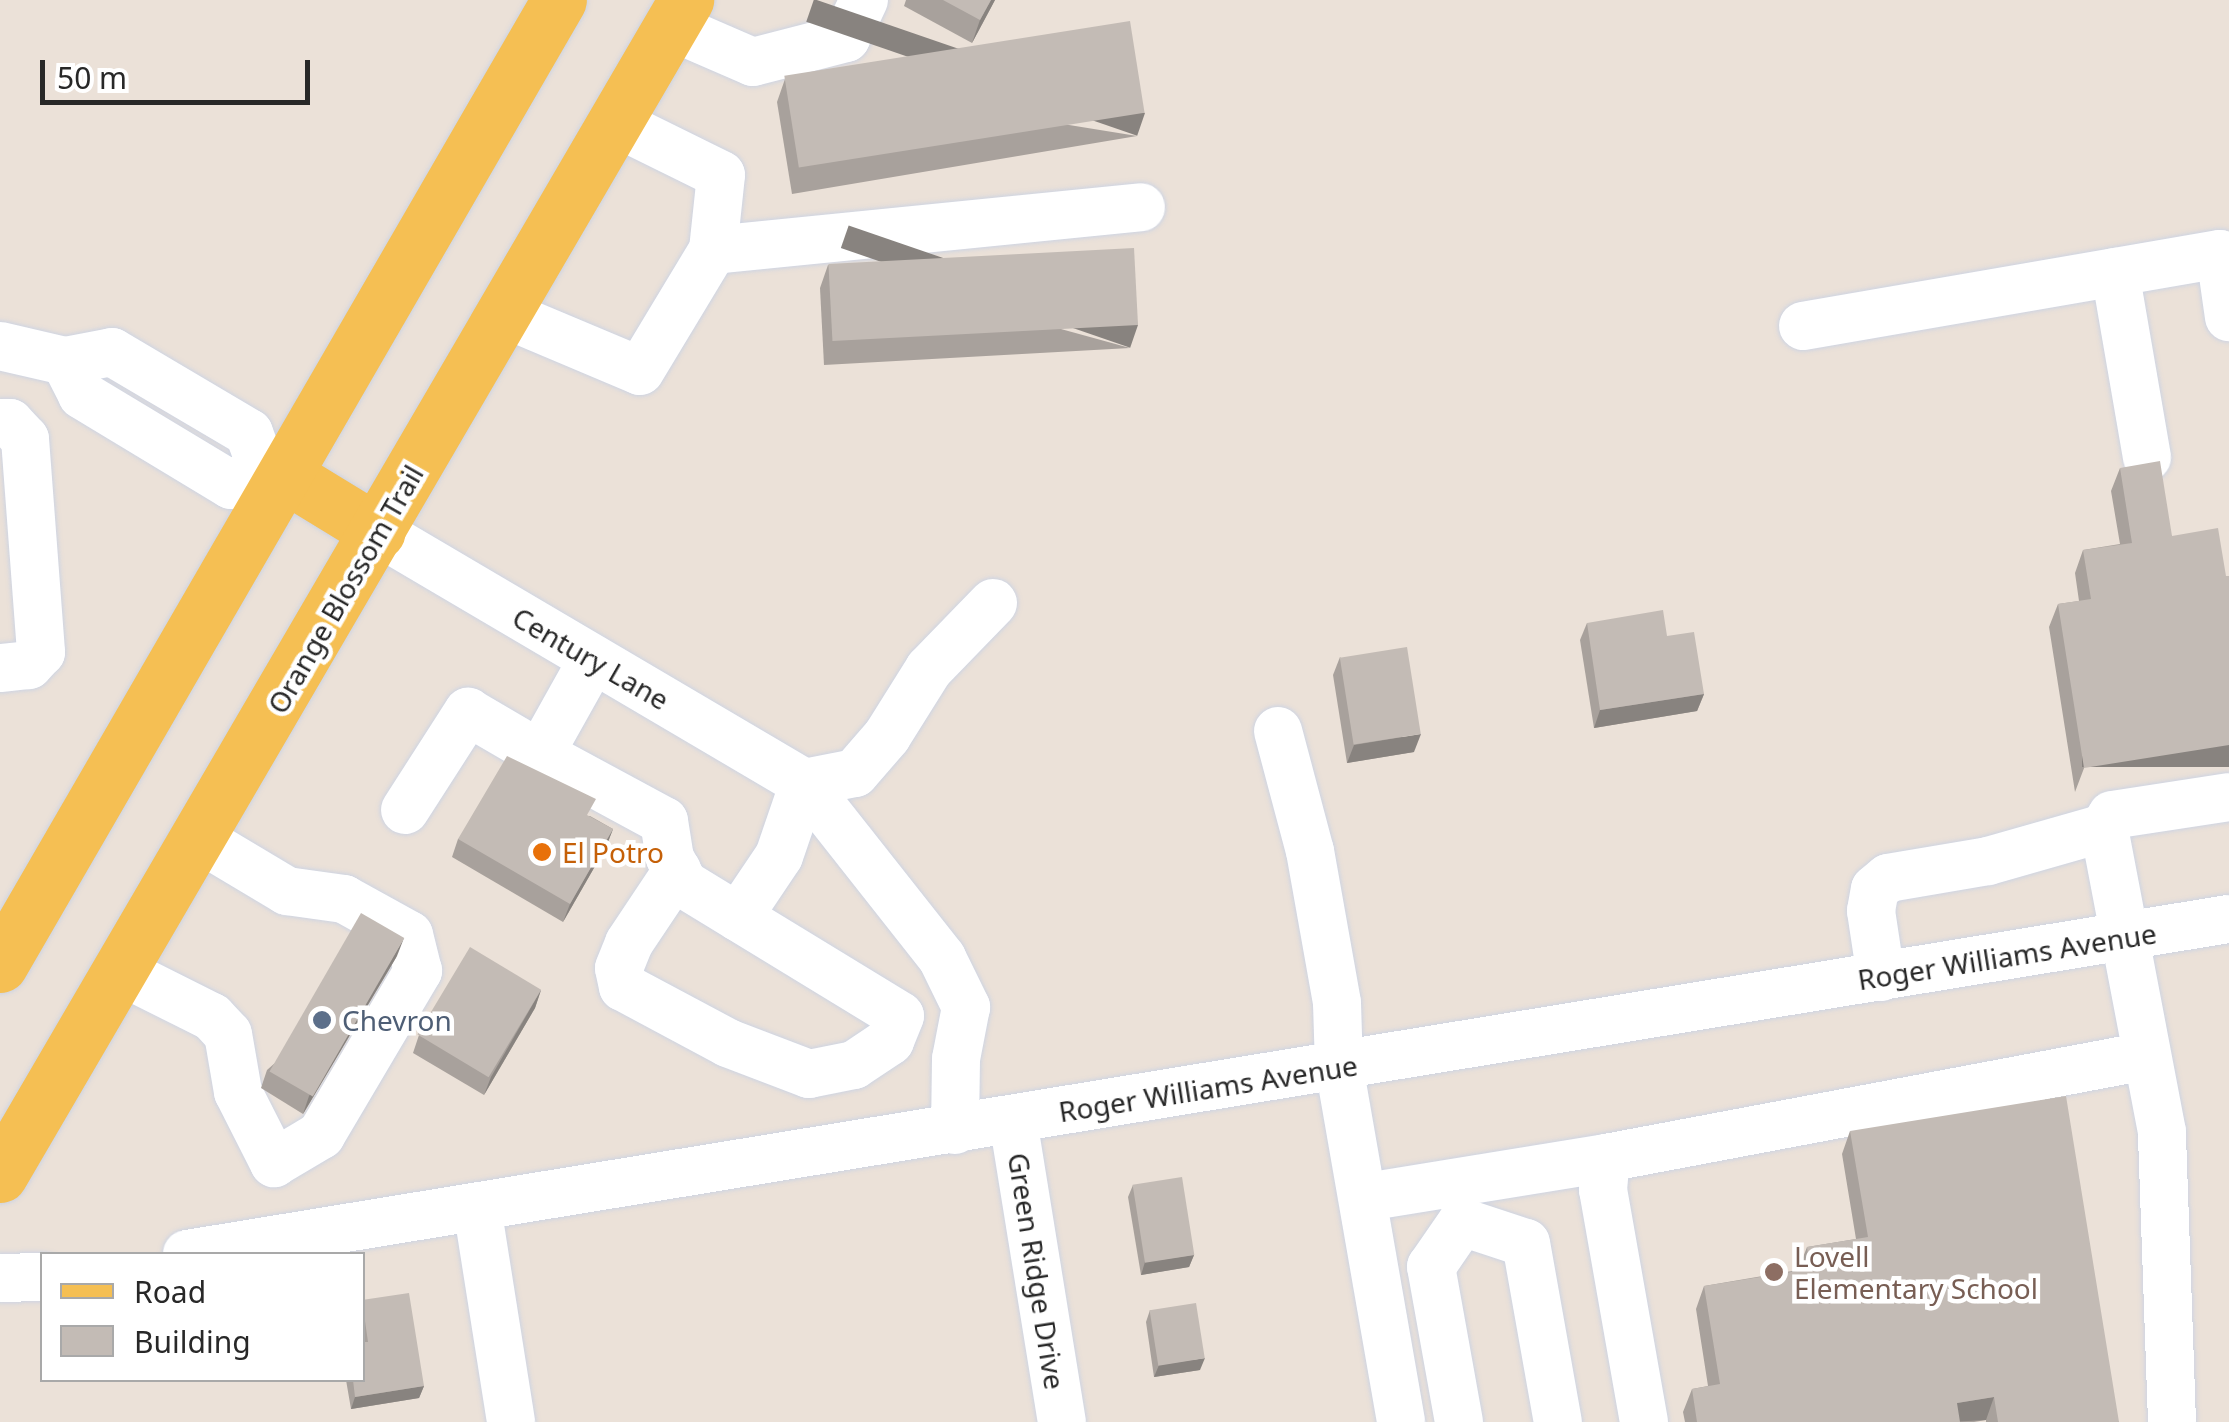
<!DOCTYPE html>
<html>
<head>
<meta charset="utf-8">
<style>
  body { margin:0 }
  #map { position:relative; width:2229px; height:1422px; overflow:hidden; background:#ebe1d8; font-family:"Noto Sans",sans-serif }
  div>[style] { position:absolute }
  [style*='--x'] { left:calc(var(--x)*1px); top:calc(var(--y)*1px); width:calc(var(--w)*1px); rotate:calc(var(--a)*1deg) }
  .roads { filter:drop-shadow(0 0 2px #ced4e2) drop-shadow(0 0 2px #ced4e2) }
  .minor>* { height:48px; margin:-24px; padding:0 24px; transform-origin:24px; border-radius:24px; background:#fff }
  .major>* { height:55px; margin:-27.5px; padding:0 27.5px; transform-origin:27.5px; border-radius:27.5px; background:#f5bf53 }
  .wall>* { inset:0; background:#a8a19c }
  .shaded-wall>* { inset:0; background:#88837f; transform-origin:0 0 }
  .building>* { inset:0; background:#c3bbb5; transform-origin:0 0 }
  .dots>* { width:28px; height:28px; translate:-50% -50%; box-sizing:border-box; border:5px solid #fff; border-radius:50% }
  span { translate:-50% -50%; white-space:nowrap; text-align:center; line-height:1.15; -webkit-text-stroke:9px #fff; paint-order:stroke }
  .street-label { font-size:28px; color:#282828 }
  .food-label { font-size:28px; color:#c56008 }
  .left { translate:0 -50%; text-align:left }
  .service-label { font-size:28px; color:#4e5e75 }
  .education-label { font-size:28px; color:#785e54 }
  .legend { position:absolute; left:40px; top:1252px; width:325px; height:130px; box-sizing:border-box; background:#fff; border:2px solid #a9a9a9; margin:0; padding:12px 18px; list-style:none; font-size:30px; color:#282828 }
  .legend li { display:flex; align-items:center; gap:20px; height:50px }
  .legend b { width:50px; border:2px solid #a9a9a9 }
  .scale { position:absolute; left:40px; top:60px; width:270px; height:45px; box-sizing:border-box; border:5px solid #282828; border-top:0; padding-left:12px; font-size:30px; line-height:35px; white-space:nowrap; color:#282828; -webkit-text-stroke:8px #fff; paint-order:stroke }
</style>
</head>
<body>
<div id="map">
  <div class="roads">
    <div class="minor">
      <div style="--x:672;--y:27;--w:88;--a:23.4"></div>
      <div style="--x:753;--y:62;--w:96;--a:-14.5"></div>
      <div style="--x:846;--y:38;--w:42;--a:-64.7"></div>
      <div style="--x:616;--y:123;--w:117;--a:26.3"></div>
      <div style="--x:721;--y:175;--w:75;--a:96.1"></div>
      <div style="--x:713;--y:250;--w:430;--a:-5.7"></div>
      <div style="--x:2115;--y:272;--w:188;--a:80.2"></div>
      <div style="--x:507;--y:315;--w:144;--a:22.8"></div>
      <div style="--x:640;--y:371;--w:141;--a:-58.9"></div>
      <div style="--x:1803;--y:326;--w:423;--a:-9.8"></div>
      <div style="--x:2220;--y:254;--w:64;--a:81.9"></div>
      <div style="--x:0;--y:346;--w:67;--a:13"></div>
      <div style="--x:65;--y:361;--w:48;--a:-10.8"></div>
      <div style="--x:112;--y:352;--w:159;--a:30.6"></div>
      <div style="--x:249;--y:433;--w:37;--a:70"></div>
      <div style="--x:65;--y:361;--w:38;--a:63"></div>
      <div style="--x:82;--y:395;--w:174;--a:31.1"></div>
      <div style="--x:231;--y:485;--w:35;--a:-29"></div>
      <div style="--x:262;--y:468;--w:28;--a:19"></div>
      <div style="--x:0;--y:423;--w:10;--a:0"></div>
      <div style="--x:10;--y:423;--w:22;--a:47"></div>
      <div style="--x:25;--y:439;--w:214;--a:85.7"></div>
      <div style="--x:41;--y:652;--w:18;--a:133"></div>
      <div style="--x:29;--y:665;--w:29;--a:174"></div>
      <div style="--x:378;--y:532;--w:494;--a:30.5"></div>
      <div style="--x:804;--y:783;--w:223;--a:51.7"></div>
      <div style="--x:942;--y:958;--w:55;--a:63.9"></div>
      <div style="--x:966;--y:1007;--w:53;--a:100.9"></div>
      <div style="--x:956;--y:1059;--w:71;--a:90.8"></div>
      <div style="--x:593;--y:659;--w:109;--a:119.2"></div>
      <div style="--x:540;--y:754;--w:141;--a:28.4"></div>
      <div style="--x:664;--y:821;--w:37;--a:81"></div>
      <div style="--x:670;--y:858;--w:30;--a:62"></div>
      <div style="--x:684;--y:884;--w:253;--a:31.4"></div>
      <div style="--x:900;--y:1016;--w:27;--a:112"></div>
      <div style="--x:890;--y:1041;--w:43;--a:146.3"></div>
      <div style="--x:854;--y:1065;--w:46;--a:168.7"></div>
      <div style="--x:809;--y:1074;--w:87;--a:-159.1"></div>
      <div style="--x:728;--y:1043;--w:119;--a:-151.9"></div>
      <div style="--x:623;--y:987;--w:19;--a:-102"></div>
      <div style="--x:619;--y:968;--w:27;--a:-68"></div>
      <div style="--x:629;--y:943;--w:87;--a:-56.3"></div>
      <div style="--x:1278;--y:731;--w:124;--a:75.1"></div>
      <div style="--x:1310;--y:851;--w:154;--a:79.9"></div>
      <div style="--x:1337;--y:1003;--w:63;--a:88.2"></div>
      <div style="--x:1339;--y:1066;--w:361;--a:80.1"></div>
      <div style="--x:804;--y:783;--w:52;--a:-11.1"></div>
      <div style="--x:855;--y:773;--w:49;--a:-49.1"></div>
      <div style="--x:887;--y:736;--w:79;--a:-57.9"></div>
      <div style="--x:929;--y:669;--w:92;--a:-45.9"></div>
      <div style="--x:405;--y:810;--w:117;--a:-57.3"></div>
      <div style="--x:468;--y:712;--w:83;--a:30.3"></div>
      <div style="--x:738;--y:917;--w:73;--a:-56.1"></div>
      <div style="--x:779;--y:856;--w:77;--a:-71.1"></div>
      <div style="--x:120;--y:971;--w:103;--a:26.6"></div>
      <div style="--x:212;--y:1017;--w:23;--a:47"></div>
      <div style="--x:228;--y:1034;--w:59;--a:80.2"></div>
      <div style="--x:238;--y:1092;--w:80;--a:63.1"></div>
      <div style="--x:274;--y:1163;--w:55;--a:-30.8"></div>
      <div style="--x:321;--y:1135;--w:191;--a:-59.4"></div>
      <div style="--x:418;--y:971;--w:37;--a:-104"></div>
      <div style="--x:409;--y:935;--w:74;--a:-151"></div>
      <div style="--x:344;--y:899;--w:58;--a:-172"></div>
      <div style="--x:287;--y:891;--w:104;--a:-149.2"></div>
      <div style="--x:1881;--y:977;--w:67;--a:-98.6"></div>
      <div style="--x:1871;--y:911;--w:22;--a:-80"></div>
      <div style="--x:1875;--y:889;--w:17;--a:-40"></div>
      <div style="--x:1888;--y:878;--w:101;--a:-9.6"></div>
      <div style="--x:1988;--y:861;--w:121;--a:-15.9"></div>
      <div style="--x:1013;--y:1120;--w:306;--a:80.8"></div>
      <div style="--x:1366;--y:1197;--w:243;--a:-9.2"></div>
      <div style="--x:477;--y:1207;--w:218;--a:81"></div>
      <div style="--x:187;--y:1254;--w:2069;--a:-9.32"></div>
      <div style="--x:0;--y:1278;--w:42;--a:-1.4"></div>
      <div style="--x:1459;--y:1422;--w:158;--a:-100.2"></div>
      <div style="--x:1431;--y:1267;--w:55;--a:-55.4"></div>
      <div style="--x:1462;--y:1222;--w:67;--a:18.2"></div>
      <div style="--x:1526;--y:1243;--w:182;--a:79.9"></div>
      <div style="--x:1644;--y:1422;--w:236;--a:-100"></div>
      <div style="--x:1603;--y:1190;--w:32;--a:-85"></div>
      <div style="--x:1606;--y:1158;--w:550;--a:-10.7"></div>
      <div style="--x:2172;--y:1422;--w:290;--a:-92"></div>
      <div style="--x:2162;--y:1132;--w:309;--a:-100.8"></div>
      <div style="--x:2104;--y:828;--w:15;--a:-58"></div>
      <div style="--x:2112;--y:815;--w:118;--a:-8.7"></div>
    </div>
    <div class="major">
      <div style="--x:288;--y:477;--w:105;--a:31.4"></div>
      <div style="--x:0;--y:965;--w:1115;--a:-59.92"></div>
      <div style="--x:0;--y:1175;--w:1361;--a:-59.72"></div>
    </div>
  </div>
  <div class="wall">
    <div style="clip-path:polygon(906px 0,995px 0,972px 43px,904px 6px)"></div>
    <div style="clip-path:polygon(785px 79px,1137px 136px,792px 194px,777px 102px)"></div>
    <div style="clip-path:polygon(828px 265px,1130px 348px,824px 365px,820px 288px)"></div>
    <div style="clip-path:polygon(2120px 468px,2172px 536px,2075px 792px,2049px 627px,2058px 604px,2079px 601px,2075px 573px,2083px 550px,2120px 544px,2111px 491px)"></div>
    <div style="clip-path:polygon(1587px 623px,1667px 636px,1704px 694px,1697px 711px,1594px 728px,1580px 640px)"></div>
    <div style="clip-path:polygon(1340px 657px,1414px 752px,1347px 763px,1333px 675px)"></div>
    <div style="clip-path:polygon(590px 816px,613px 829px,606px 847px,563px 922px,452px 857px,458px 839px)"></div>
    <div style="clip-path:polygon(397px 956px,303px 1114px,261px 1088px,267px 1070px)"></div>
    <div style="clip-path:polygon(541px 990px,535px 1008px,484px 1095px,413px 1053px,419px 1035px)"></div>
    <div style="clip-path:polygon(1850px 1131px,2119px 1422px,1986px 1422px,1986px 1420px,1974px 1422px,1685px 1422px,1683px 1412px,1692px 1389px,1708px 1386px,1696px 1309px,1704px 1286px,1798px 1270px,1807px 1247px,1856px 1239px,1842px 1154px)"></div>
    <div style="clip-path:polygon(1133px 1185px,1194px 1255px,1189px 1267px,1141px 1275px,1128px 1197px)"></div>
    <div style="clip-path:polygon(362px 1300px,424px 1386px,419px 1398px,351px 1409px,346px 1380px,362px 1380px)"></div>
    <div style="clip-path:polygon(1150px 1310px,1200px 1370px,1154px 1377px,1146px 1322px)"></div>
  </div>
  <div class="shaded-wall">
    <div style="clip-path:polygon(991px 0,995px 0,972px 43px,980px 20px)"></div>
    <div style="left:1145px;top:113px;width:24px;height:350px;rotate:109deg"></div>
    <div style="left:1138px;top:325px;width:24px;height:306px;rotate:109deg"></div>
    <div style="clip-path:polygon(1704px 694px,1697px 711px,1594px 728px,1600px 710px)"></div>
    <div style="clip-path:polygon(1421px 734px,1414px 752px,1347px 763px,1354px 745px)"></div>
    <div style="left:2229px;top:745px;width:22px;height:147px;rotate:90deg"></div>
    <div style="clip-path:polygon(613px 829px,606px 847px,563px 922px,570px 904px)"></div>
    <div style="clip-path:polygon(404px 938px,397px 956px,303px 1114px,309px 1096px)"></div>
    <div style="clip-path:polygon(541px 990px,535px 1008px,484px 1095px,491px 1077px)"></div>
    <div style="clip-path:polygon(1194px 1255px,1189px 1267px,1141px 1275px,1145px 1262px)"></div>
    <div style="clip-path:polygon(1205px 1358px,1200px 1370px,1154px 1377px,1159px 1365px)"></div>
    <div style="clip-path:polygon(424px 1386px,419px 1398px,351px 1409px,355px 1397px)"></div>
    <div style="clip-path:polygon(1994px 1397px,1986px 1420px,1950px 1422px,1957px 1403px)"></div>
  </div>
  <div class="building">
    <div style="clip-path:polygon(943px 0,991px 0,980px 20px)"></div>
    <div style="left:1130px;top:21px;width:93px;height:350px;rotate:81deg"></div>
    <div style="left:1134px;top:248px;width:77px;height:306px;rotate:87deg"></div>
    <div style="clip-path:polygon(2160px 461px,2172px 536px,2218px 528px,2226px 576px,2229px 576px,2229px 745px,2084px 768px,2058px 604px,2091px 599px,2083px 550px,2132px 543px,2120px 468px)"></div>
    <div style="clip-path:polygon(1663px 610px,1667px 636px,1694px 632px,1704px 694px,1600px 710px,1587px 623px)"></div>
    <div style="left:1407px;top:647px;width:88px;height:68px;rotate:81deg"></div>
    <div style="clip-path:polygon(507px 756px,596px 799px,587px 815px,613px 829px,570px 904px,458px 839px)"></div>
    <div style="left:361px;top:913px;width:50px;height:183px;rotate:30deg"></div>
    <div style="left:470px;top:947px;width:83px;height:102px;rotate:31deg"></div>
    <div style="clip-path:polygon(2066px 1096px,2119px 1422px,1998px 1422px,1994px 1397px,1957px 1403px,1960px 1422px,1697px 1422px,1692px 1389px,1720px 1384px,1704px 1286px,1810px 1269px,1807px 1247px,1868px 1237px,1850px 1131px)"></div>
    <div style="left:1182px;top:1177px;width:79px;height:50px;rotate:81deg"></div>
    <div style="clip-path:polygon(409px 1293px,424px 1386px,355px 1397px,353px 1380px,362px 1380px,362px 1342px,368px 1342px,362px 1300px)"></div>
    <div style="left:1196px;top:1303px;width:56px;height:47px;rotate:81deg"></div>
  </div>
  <div class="dots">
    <div style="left:542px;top:852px;background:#e8710a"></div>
    <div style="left:322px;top:1020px;background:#5c6f8a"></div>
    <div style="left:1774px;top:1272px;background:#8d6e63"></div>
  </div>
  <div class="street-label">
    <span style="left:345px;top:589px;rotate:-60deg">Orange Blossom Trail</span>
    <span style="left:591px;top:658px;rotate:30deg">Century Lane</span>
    <span style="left:2007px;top:956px;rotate:-9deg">Roger Williams Avenue</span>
    <span style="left:1208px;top:1088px;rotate:-9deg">Roger Williams Avenue</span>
    <span style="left:1037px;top:1271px;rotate:81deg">Green Ridge Drive</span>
  </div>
  <div class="food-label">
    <span class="left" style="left:562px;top:852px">El Potro</span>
  </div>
  <div class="service-label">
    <span class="left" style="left:342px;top:1020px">Chevron</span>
  </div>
  <div class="education-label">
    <span class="left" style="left:1794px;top:1272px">Lovell<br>Elementary School</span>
  </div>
  <ul class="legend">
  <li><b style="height:12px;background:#f5bf53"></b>Road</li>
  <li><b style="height:28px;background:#c3bbb5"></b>Building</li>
  </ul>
  <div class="scale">50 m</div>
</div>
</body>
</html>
